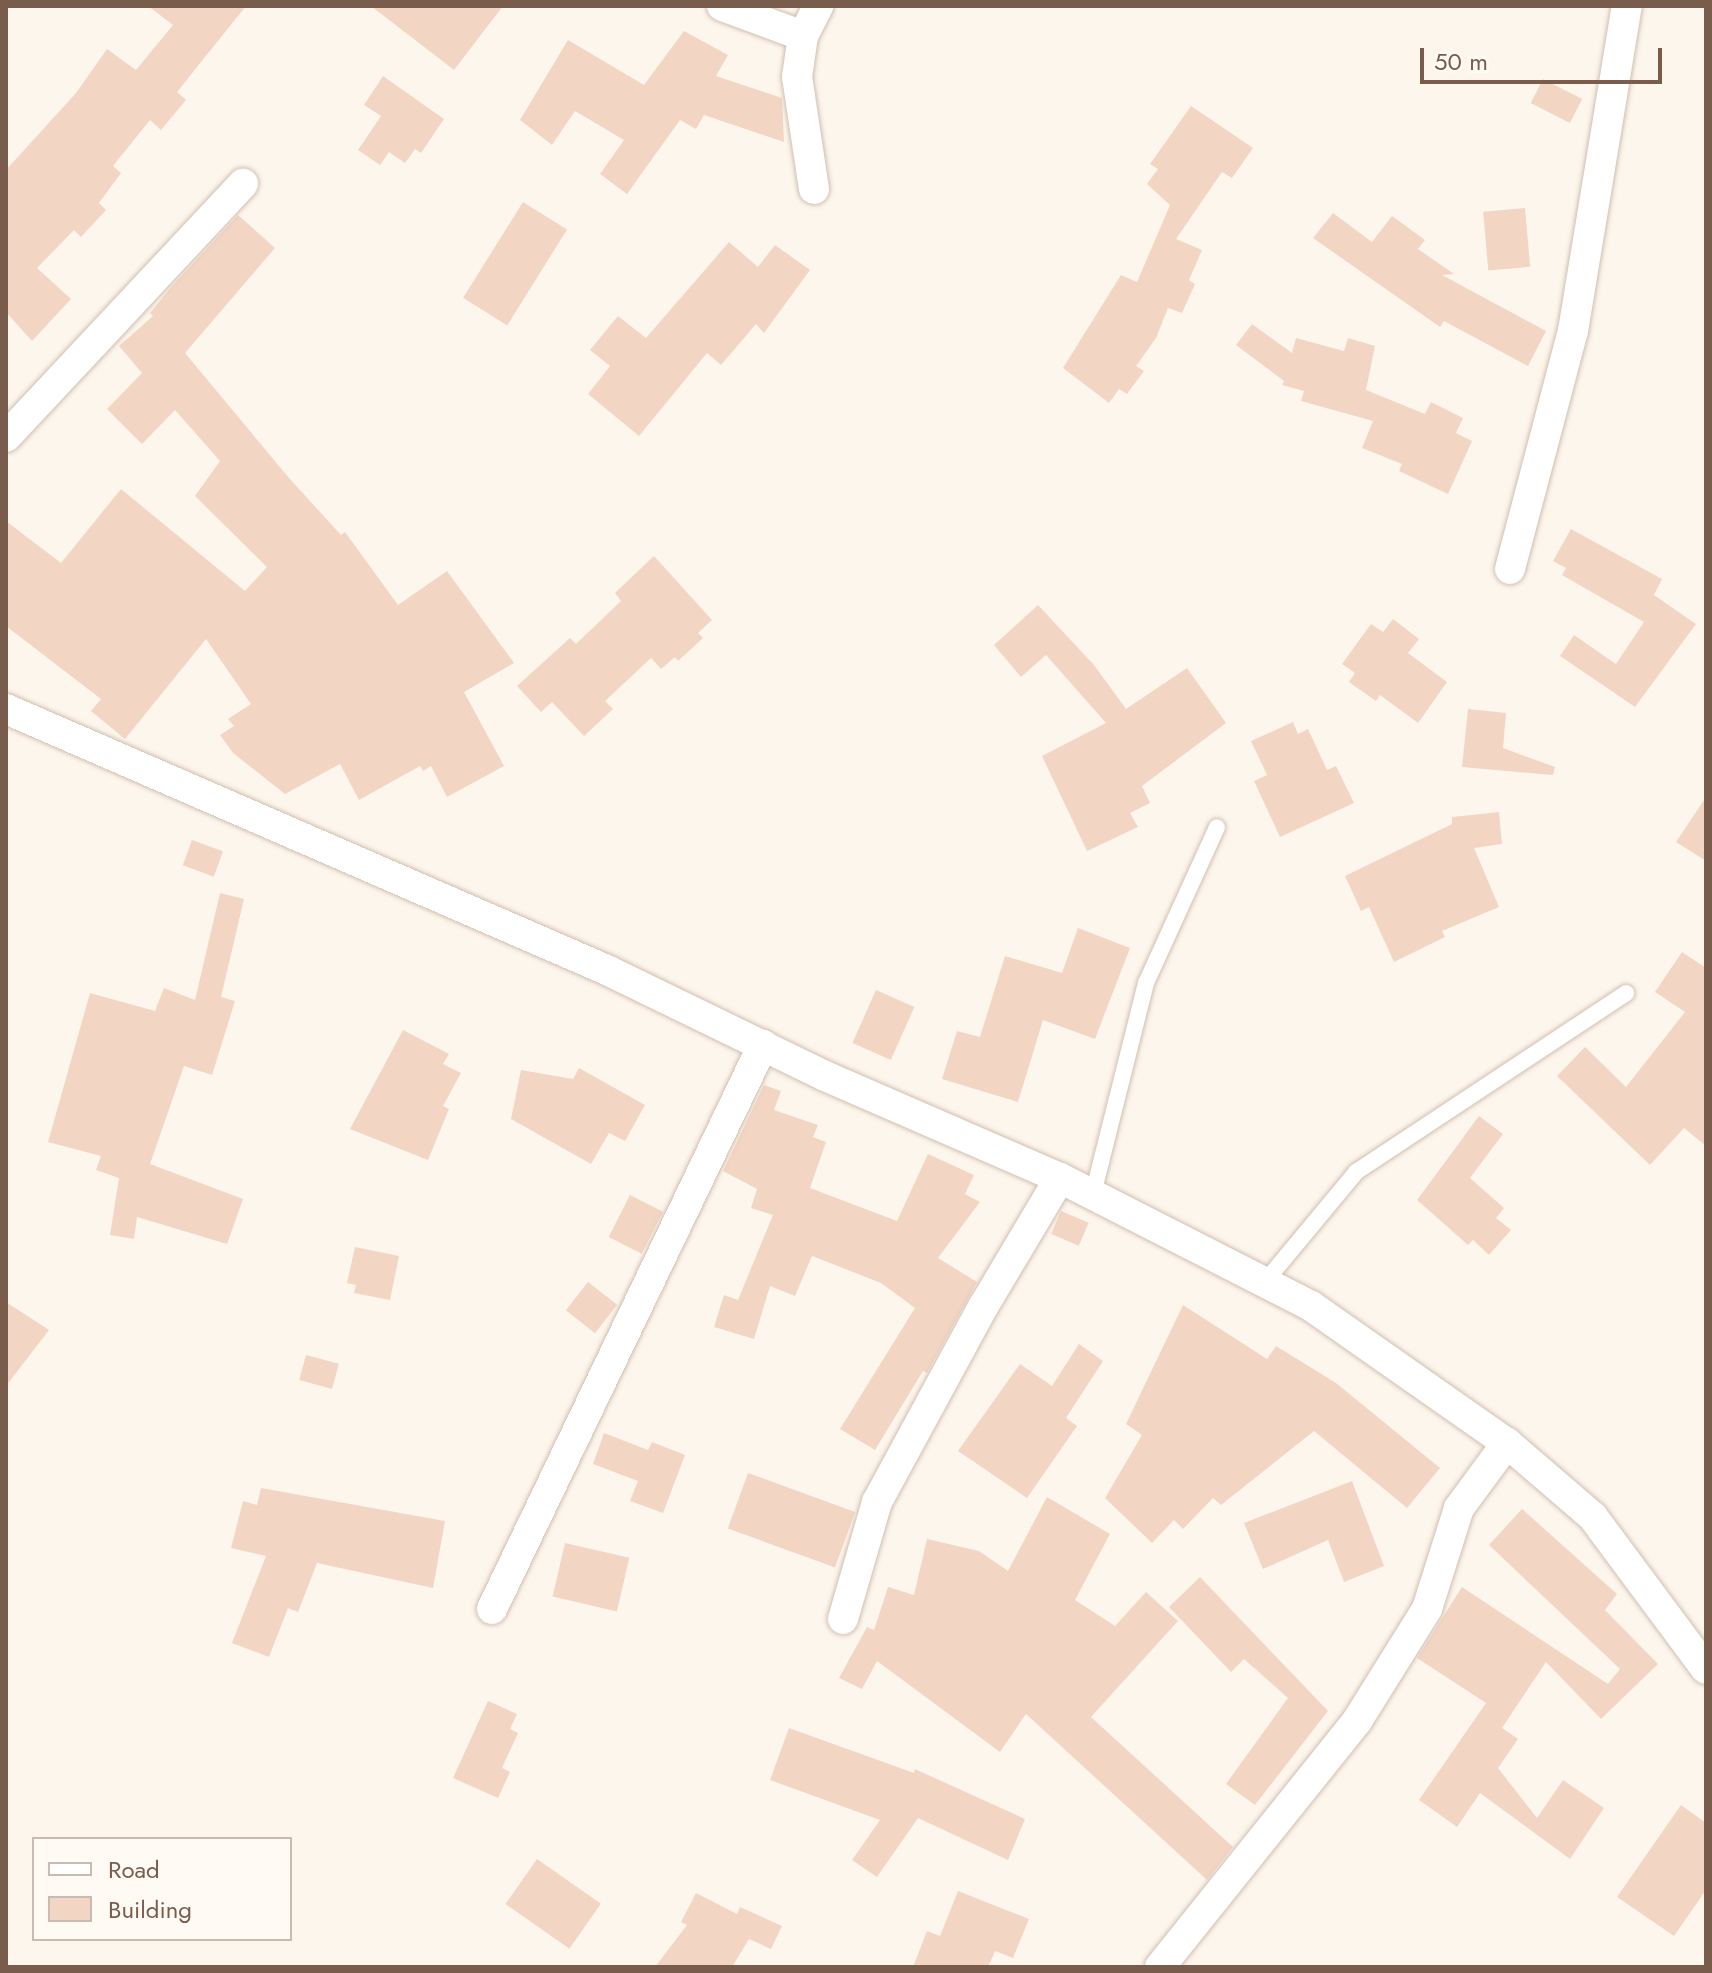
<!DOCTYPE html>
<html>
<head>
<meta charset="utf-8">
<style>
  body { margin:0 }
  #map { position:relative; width:1712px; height:1973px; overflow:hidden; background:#fdf6ec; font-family:Jost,sans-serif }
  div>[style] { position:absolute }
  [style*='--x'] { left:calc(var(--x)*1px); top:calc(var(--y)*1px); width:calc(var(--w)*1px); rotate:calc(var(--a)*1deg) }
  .building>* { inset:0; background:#f3d5c3; transform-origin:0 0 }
  .roads { filter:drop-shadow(0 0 2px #d1beb0) drop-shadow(0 0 2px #d1beb0) }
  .lane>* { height:16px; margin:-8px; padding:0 8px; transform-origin:8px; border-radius:8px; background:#fff }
  .street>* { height:30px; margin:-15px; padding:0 15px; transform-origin:15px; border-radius:15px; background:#fff }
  span { translate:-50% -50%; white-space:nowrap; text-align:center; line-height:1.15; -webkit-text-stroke:8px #fffaf3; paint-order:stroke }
  .frame { position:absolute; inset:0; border:8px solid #7a5c4d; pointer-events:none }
  .legend { position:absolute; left:32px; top:1837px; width:260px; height:104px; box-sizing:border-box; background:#fffaf3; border:2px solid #cabbb1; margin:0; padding:10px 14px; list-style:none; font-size:24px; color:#7a5c4d }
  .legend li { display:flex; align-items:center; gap:16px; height:40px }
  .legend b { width:40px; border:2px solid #cabbb1 }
  .scale { position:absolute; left:1420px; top:48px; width:242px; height:36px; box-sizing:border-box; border:4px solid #7a5c4d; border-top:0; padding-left:10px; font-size:24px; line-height:28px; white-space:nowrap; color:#7a5c4d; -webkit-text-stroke:6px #fffaf3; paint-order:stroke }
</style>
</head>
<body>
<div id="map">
  <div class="building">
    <div style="clip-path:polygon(148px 6px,246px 6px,177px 92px,186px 100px,161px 130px,150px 120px,113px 166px,121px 173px,99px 203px,106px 210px,81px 237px,74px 230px,37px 268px,71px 299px,32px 341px,6px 312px,6px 170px,76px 93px,107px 49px,136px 70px,173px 25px)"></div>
    <div style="clip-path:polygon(371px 6px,503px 6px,454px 70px)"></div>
    <div style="clip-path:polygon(684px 31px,728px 55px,716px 76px,782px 98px,784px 142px,704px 115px,696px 129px,680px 120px,627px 194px,600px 174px,624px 140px,575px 111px,552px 145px,520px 120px,568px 40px,644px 85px)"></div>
    <div style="clip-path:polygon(383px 76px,444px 119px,421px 153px,415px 149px,405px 163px,389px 152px,380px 165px,358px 150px,381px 116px,364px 105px)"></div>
    <div style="left:1543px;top:79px;width:44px;height:27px;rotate:27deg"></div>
    <div style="clip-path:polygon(1191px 106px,1253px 148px,1232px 178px,1222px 172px,1176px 239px,1202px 250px,1189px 280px,1195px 284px,1182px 313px,1168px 308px,1156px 338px,1136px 366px,1144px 371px,1127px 394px,1119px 389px,1109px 403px,1063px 368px,1121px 275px,1137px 282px,1170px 205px,1147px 184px,1158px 169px,1150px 164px)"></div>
    <div style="left:523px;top:202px;width:52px;height:113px;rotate:32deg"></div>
    <div style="left:1525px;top:208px;width:59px;height:42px;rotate:85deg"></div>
    <div style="clip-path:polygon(1333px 213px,1372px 242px,1392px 216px,1425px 240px,1418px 249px,1454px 274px,1442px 275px,1546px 331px,1528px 366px,1444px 321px,1440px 327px,1313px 238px)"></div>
    <div style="clip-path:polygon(238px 215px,275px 248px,185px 353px,289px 478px,341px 535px,345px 532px,398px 605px,447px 571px,514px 663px,464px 692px,504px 766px,447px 797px,431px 766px,423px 771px,420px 766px,359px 800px,340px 764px,285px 794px,233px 753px,220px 735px,234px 726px,228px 719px,251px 704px,206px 639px,125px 739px,91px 711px,101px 699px,6px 626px,6px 521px,61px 563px,121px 489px,245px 591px,267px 567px,195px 496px,220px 461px,175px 410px,142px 444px,107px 409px,142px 373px,119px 346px,153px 316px,150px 313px,173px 285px)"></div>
    <div style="clip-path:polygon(729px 242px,758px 267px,775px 245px,810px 270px,764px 333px,756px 324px,721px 365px,707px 353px,639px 436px,588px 394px,610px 366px,590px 350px,618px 316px,646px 338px)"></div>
    <div style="clip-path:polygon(1252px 324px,1292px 353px,1296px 338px,1344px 351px,1348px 338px,1375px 346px,1366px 390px,1425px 414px,1431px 402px,1463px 418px,1456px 433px,1472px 441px,1448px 494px,1399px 471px,1402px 464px,1362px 448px,1373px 421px,1301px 401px,1304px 391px,1282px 385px,1284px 381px,1236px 345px)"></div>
    <div style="clip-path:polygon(1571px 529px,1662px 579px,1654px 595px,1696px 624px,1635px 707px,1560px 656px,1574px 635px,1616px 664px,1644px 622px,1562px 575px,1566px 568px,1553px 561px)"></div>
    <div style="clip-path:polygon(654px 556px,712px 620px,698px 633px,703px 638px,678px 661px,675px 657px,661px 669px,651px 658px,605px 701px,613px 709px,584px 736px,552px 702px,541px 712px,517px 686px,570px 638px,576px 644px,621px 601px,615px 593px)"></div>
    <div style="clip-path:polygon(1038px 605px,1094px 665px,1126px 709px,1187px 668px,1226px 723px,1142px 786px,1150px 803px,1130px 813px,1138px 827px,1087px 851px,1042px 756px,1106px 723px,1046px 655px,1021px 677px,994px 645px)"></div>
    <div style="clip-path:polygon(1393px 619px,1419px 639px,1408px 653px,1447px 682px,1418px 723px,1380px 695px,1376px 701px,1349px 682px,1355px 673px,1342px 664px,1371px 624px,1383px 632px)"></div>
    <div style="clip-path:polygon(1468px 709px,1506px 713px,1503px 748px,1555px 767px,1553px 775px,1462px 767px)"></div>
    <div style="clip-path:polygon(1293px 722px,1298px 734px,1308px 729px,1327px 770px,1336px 766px,1354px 803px,1280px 837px,1254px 781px,1267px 775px,1251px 741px)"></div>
    <div style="clip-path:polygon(1706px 797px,1706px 861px,1676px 842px)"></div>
    <div style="clip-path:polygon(1499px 812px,1502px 844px,1474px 848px,1499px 907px,1442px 931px,1445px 937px,1394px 962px,1369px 907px,1361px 911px,1345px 876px,1452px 824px,1452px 817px)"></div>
    <div style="left:192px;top:840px;width:33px;height:27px;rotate:20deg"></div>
    <div style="clip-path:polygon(220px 893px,244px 899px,221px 997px,235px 1001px,212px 1075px,184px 1066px,150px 1164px,243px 1199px,227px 1244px,137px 1217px,134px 1239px,110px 1235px,119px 1178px,96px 1170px,101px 1156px,48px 1142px,90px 993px,155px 1011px,164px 988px,195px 1000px)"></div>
    <div style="clip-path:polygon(1078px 928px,1130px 948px,1095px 1039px,1043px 1020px,1018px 1102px,942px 1079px,957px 1031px,980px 1037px,1005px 956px,1062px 973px)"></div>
    <div style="clip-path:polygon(1682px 952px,1706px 968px,1706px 1146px,1684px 1128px,1650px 1165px,1557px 1076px,1585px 1047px,1626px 1087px,1685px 1012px,1655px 992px)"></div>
    <div style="left:876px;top:990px;width:42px;height:58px;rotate:24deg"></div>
    <div style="clip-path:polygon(403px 1030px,449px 1054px,443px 1064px,461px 1073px,443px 1106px,449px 1109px,428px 1160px,350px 1129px)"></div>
    <div style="clip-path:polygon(579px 1068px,645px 1105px,625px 1141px,609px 1133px,591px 1164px,511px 1119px,521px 1070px,573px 1079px)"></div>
    <div style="clip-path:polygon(764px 1085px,781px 1091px,774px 1110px,818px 1125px,813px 1137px,826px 1142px,810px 1188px,897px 1221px,928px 1154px,974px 1175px,965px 1194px,980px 1202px,938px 1258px,977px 1282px,927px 1373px,923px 1371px,875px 1450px,840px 1429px,915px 1308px,881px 1283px,812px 1256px,795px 1296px,770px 1286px,754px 1339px,714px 1327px,724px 1295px,738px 1300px,773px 1215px,751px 1208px,757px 1189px,723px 1171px)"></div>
    <div style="clip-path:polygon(1479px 1116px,1503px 1134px,1470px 1178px,1504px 1208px,1496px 1218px,1511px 1230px,1489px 1255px,1473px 1240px,1468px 1245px,1417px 1200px)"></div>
    <div style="left:630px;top:1195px;width:37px;height:47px;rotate:27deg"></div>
    <div style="left:1061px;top:1211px;width:30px;height:25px;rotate:23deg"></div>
    <div style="clip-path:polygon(355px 1247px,399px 1256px,390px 1300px,354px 1293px,356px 1285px,347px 1283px)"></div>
    <div style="left:588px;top:1282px;width:37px;height:36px;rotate:38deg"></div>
    <div style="clip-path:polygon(6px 1302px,49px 1330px,6px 1386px)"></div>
    <div style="clip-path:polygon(1183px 1305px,1267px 1359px,1276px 1346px,1336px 1383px,1440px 1468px,1407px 1508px,1314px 1431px,1221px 1505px,1213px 1498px,1183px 1529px,1174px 1520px,1152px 1543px,1105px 1498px,1142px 1435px,1126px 1424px)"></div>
    <div style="clip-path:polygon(1079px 1344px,1103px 1361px,1066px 1418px,1077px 1426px,1027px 1498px,958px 1451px,1020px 1364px,1052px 1386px)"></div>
    <div style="left:306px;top:1355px;width:34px;height:26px;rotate:15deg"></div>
    <div style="clip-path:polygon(604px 1433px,648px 1450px,652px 1442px,685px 1455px,663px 1513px,630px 1501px,638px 1481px,593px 1464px)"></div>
    <div style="left:748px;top:1473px;width:114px;height:59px;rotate:20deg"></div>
    <div style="clip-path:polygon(1352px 1481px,1384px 1566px,1344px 1582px,1328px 1540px,1263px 1569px,1244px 1523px)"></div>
    <div style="clip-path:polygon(261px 1488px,445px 1521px,433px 1588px,317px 1563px,298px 1612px,288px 1608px,269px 1657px,232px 1643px,266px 1556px,231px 1548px,243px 1501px,257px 1505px)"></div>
    <div style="clip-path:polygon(1047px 1497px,1110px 1534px,1075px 1600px,1115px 1626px,1146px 1592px,1178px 1621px,1091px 1717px,1233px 1847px,1207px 1880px,1026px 1714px,1000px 1752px,877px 1661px,862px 1689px,839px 1678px,867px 1627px,874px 1630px,888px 1587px,914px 1595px,927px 1539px,979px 1551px,1008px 1571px)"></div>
    <div style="clip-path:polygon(1522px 1509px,1617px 1594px,1605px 1610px,1658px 1664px,1601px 1719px,1546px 1662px,1502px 1728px,1518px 1739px,1498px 1768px,1537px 1818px,1563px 1780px,1604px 1808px,1570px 1859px,1480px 1793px,1457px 1827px,1419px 1800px,1486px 1703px,1417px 1658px,1462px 1587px,1608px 1684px,1620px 1669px,1489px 1545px)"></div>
    <div style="left:565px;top:1543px;width:66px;height:55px;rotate:13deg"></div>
    <div style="clip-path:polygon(1200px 1577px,1328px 1711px,1255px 1805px,1226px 1784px,1288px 1698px,1244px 1659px,1231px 1672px,1169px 1607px)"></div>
    <div style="clip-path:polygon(488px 1701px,517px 1714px,510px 1729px,518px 1733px,502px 1768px,510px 1772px,498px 1798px,453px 1778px)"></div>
    <div style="clip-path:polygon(789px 1728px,914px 1773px,915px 1769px,1025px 1819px,1008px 1860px,918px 1818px,877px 1877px,852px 1860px,880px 1820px,770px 1780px)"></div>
    <div style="clip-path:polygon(1681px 1805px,1706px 1823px,1706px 1890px,1674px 1936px,1617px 1897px)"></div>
    <div style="left:537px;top:1859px;width:78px;height:55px;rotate:35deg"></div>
    <div style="clip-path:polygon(958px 1891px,1029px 1919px,1013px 1958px,995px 1951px,988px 1967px,913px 1967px,927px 1931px,940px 1936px)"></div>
    <div style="clip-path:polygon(696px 1893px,737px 1914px,740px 1907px,782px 1926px,771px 1949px,749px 1939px,732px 1967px,655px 1967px,687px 1925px,681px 1922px)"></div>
  </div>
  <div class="roads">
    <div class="lane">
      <div style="--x:1093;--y:1194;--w:218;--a:-75.9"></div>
      <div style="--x:1146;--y:983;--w:171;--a:-65.5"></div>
      <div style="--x:1264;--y:1283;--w:144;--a:-50.3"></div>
      <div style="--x:1356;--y:1172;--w:324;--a:-33.5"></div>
    </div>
    <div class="street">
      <div style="--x:722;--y:6;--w:86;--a:20.3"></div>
      <div style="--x:814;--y:189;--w:113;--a:-98.6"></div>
      <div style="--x:797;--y:77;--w:41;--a:-81.7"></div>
      <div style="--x:803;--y:36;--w:34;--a:-63"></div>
      <div style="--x:6;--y:437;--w:347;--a:-46.9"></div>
      <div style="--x:1510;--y:569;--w:246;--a:-75.2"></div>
      <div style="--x:1573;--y:331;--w:329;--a:-80.6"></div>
      <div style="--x:6;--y:709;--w:657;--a:23.48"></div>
      <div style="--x:609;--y:971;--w:240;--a:25.9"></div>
      <div style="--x:825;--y:1076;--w:256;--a:23.5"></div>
      <div style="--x:1060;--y:1178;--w:282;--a:27"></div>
      <div style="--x:1311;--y:1306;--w:239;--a:35"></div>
      <div style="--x:1507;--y:1443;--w:113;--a:40.7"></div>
      <div style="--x:1593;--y:1517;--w:189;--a:53.4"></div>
      <div style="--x:492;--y:1609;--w:626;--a:-64.34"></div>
      <div style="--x:843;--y:1619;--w:122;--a:-73.8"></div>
      <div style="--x:877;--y:1502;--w:222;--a:-61.5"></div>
      <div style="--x:983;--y:1307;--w:150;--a:-59.2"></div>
      <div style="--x:1160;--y:1967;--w:315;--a:-51.3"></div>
      <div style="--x:1357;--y:1721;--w:132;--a:-58"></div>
      <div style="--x:1427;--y:1609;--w:106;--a:-72.4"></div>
      <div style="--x:1459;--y:1508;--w:81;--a:-53.6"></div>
    </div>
  </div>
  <div class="frame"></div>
  <ul class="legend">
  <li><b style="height:10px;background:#fff"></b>Road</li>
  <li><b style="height:22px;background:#f3d5c3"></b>Building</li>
  </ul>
  <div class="scale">50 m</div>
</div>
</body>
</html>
